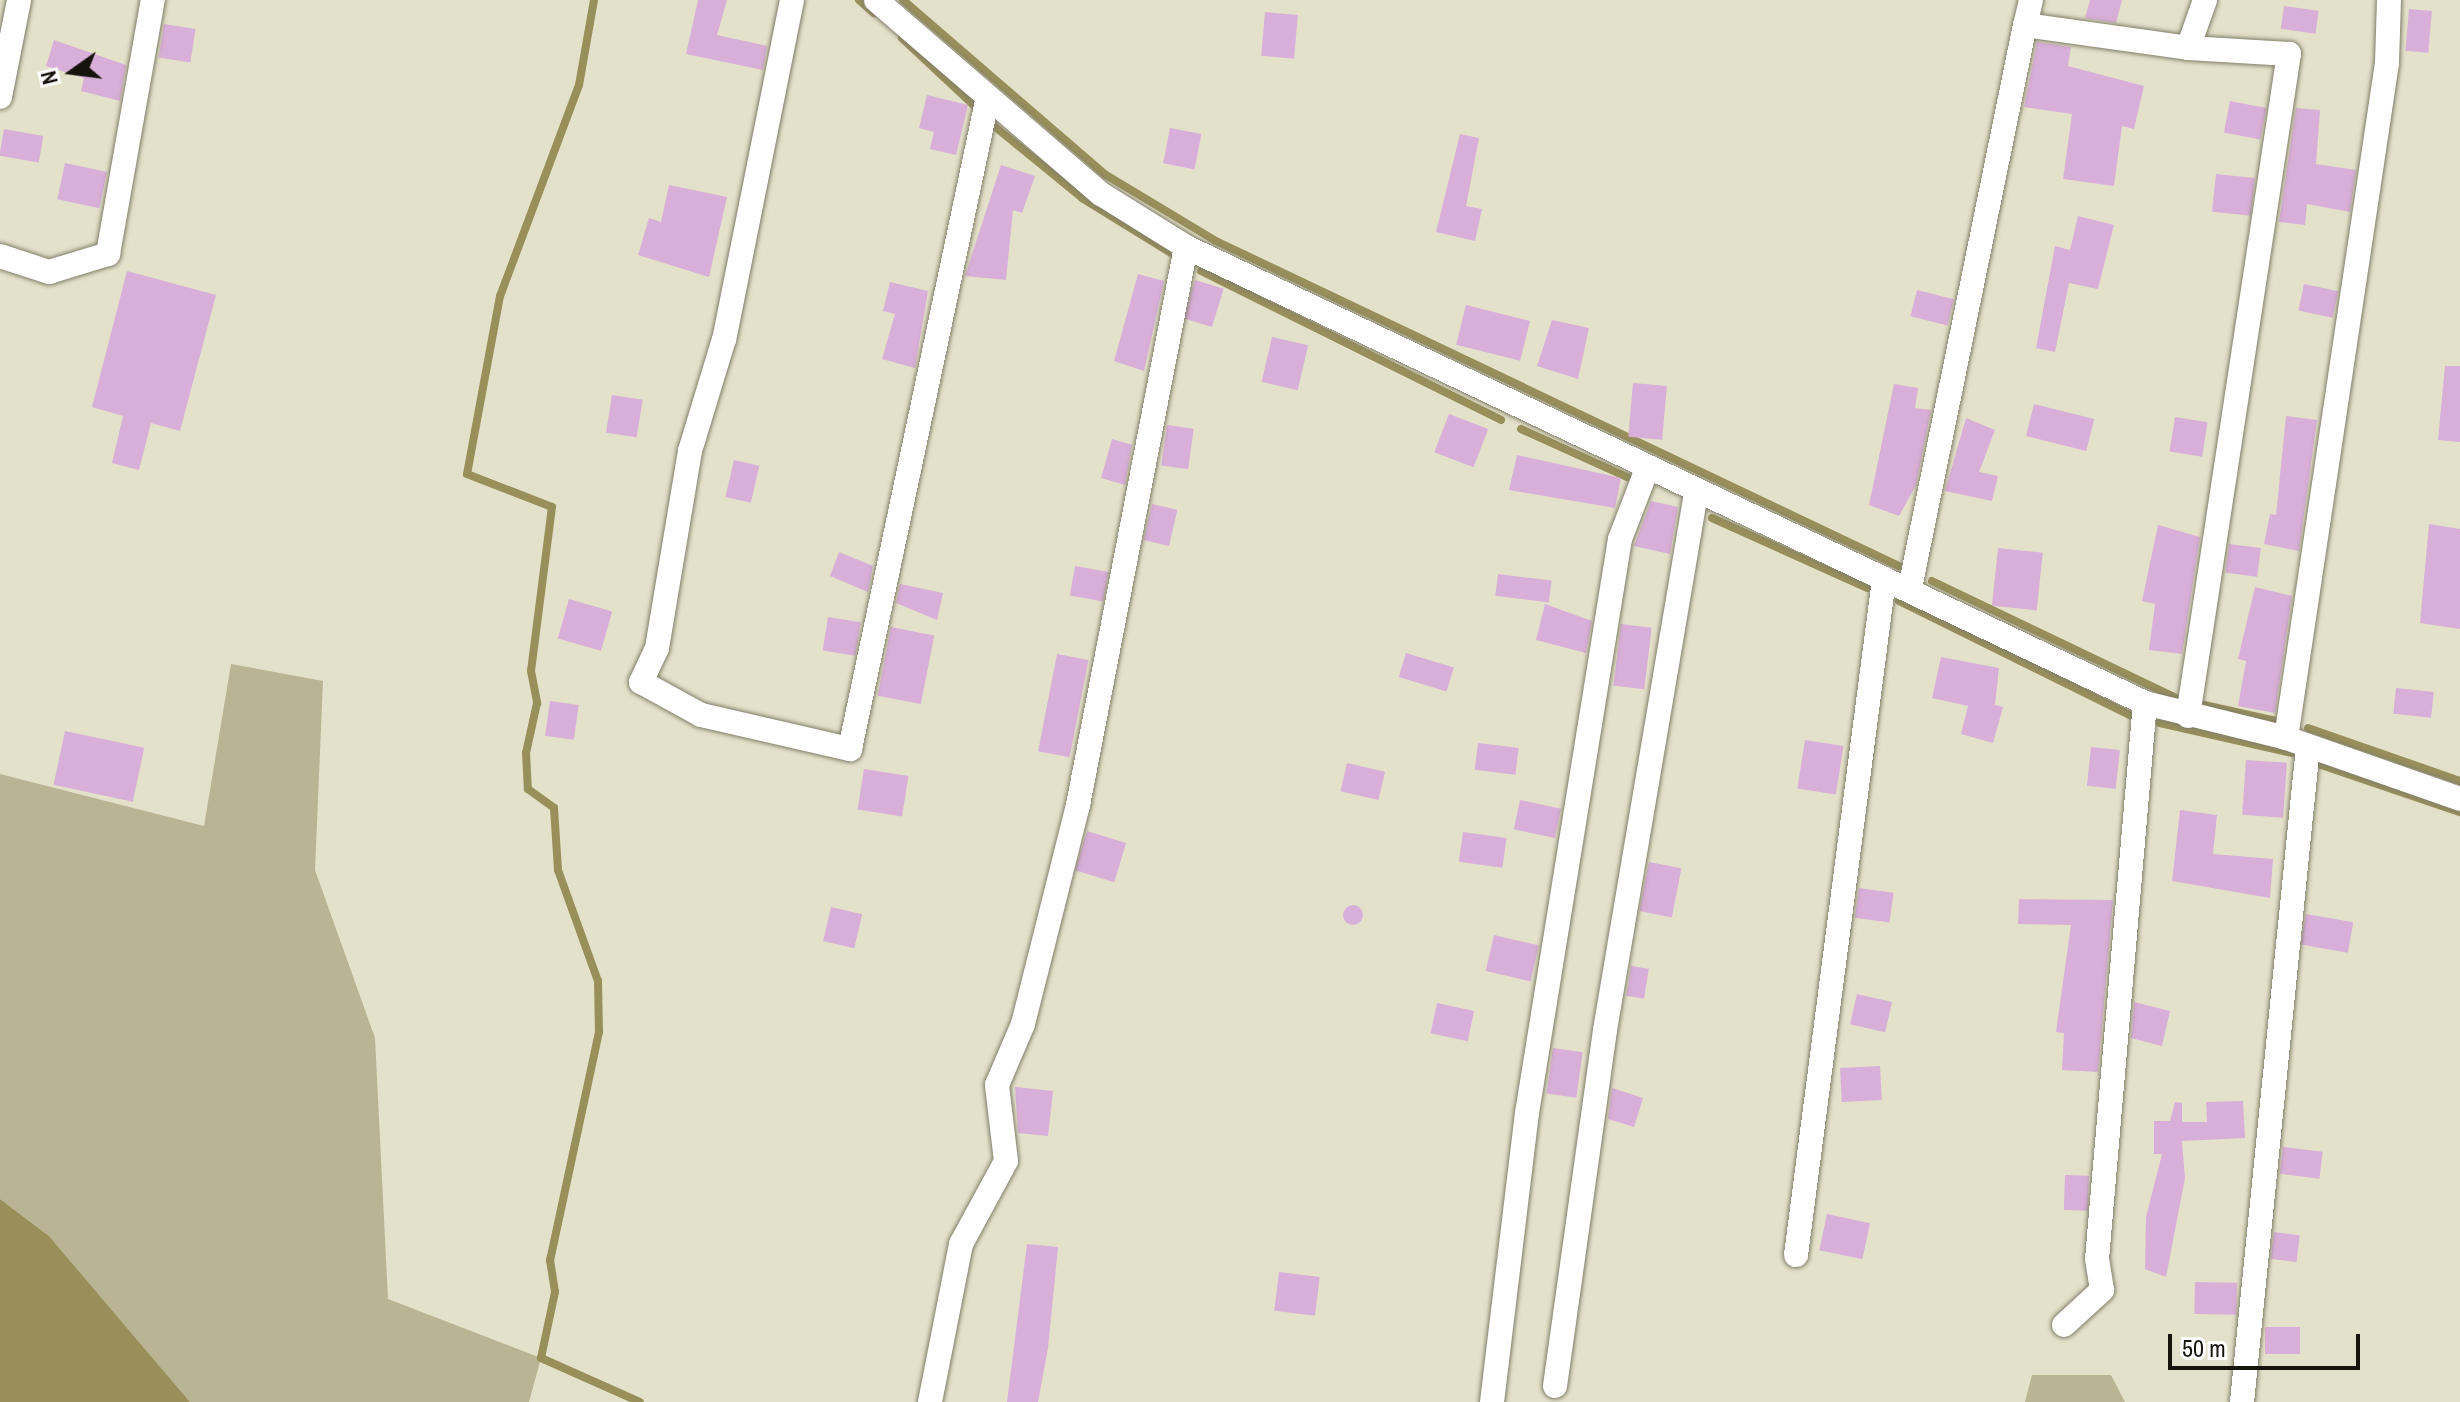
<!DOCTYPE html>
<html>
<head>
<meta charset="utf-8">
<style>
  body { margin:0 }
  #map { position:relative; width:2460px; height:1402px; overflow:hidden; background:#e4e1ca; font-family:"Archivo Narrow",sans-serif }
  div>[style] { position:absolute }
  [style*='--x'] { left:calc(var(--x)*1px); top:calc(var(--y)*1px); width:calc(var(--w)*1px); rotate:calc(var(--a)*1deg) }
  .green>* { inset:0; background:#b9b493 }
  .water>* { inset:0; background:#988f5b }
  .stream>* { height:8px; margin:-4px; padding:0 4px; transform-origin:4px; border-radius:4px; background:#988f5b }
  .building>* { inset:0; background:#d8afd8; transform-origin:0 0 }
  .round { border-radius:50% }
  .roads { filter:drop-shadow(0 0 2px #817e69) drop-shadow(0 0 2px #817e69) }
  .minor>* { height:24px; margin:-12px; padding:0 12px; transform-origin:12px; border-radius:12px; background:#fff }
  span { translate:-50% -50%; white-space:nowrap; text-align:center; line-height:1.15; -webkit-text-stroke:8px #fff; paint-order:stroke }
  .north { position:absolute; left:32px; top:32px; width:80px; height:80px; -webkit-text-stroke:6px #fff; paint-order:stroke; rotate:256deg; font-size:22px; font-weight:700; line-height:32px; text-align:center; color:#15130b }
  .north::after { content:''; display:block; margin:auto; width:28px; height:36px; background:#15130b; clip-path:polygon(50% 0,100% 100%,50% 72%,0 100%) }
  .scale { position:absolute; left:2168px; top:1334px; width:192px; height:36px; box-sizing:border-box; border:4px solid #15130b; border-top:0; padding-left:10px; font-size:24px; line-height:28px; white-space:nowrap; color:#15130b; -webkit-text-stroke:6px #fff; paint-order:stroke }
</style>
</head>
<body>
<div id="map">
  <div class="green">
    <div style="clip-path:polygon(231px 664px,323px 681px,315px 870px,375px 1038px,388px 1299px,541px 1358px,529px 1402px,190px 1402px,49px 1236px,0 1199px,0 774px,204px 826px)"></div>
    <div style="clip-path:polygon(2032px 1375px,2111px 1375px,2125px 1402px,2025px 1402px)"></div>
  </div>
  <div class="water">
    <div style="clip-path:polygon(0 1199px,49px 1236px,190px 1402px,0 1402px)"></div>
  </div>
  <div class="stream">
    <div style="--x:594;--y:0;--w:86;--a:100"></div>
    <div style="--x:579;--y:85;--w:225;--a:110.5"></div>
    <div style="--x:500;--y:296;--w:181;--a:100.5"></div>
    <div style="--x:467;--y:474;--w:91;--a:21.2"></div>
    <div style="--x:552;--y:507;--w:165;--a:97.3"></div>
    <div style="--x:531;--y:671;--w:33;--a:79"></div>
    <div style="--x:537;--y:703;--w:51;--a:102.4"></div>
    <div style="--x:526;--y:753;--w:36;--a:87"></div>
    <div style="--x:528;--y:789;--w:32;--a:36"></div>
    <div style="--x:554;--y:808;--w:62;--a:86.3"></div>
    <div style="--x:558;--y:870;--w:118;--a:70.2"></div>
    <div style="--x:598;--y:981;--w:51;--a:88.9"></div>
    <div style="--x:599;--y:1032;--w:233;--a:102.1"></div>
    <div style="--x:550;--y:1260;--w:32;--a:81"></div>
    <div style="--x:555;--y:1292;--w:67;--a:102"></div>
    <div style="--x:541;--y:1358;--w:108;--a:24"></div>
    <div style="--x:859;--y:0;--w:20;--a:41"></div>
    <div style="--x:903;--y:0;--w:268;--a:40.8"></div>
    <div style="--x:1106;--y:175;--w:128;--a:31"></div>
    <div style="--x:1216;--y:241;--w:756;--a:25.45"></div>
    <div style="--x:902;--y:38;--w:105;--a:43.1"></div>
    <div style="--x:988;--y:121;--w:122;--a:39.3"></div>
    <div style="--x:1082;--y:198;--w:105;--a:31.7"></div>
    <div style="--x:1201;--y:271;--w:335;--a:26.4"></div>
    <div style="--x:1521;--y:429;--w:116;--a:24.4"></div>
    <div style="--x:1712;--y:518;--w:170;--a:24.3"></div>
    <div style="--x:1932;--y:581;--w:271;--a:25.6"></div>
    <div style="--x:1899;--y:601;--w:258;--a:26.3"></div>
    <div style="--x:2204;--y:705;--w:75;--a:12.4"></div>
    <div style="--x:2160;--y:723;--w:135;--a:12.8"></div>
    <div style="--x:2308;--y:728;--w:161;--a:19.2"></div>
    <div style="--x:2321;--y:765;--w:147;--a:18.7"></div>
  </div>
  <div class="building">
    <div style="clip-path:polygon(698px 0,727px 0,717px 35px,767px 46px,763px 70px,686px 54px)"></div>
    <div style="clip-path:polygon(2090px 0,2122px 0,2116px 23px,2085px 18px)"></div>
    <div style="left:2284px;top:6px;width:35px;height:23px;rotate:8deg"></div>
    <div style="left:2409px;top:9px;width:23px;height:42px;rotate:5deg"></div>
    <div style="left:1265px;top:12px;width:33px;height:44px;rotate:5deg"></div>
    <div style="left:164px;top:24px;width:32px;height:34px;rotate:9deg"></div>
    <div style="clip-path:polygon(54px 40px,126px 65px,120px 101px,81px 91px,84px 78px,46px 66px)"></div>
    <div style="clip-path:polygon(2037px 42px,2071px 47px,2068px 66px,2144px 86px,2134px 129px,2122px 126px,2114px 186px,2063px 179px,2072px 114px,2024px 107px)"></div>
    <div style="clip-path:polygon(927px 95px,968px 105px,956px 155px,930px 149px,934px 132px,919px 128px)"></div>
    <div style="left:2230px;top:101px;width:37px;height:32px;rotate:11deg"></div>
    <div style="clip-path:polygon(2296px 108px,2320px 110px,2316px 164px,2356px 170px,2350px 212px,2307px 204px,2305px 225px,2279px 222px)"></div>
    <div style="left:1170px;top:128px;width:32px;height:36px;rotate:11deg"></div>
    <div style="left:4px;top:129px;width:40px;height:27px;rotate:10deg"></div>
    <div style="clip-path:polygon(1460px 134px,1479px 138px,1466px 206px,1482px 209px,1475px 241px,1436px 232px)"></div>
    <div style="left:65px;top:163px;width:43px;height:37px;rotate:12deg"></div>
    <div style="clip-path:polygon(1001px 165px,1035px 176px,1022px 213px,1013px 210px,1006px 280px,965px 276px)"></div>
    <div style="left:2216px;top:174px;width:39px;height:38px;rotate:6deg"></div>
    <div style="clip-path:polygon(669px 185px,727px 197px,709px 277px,638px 255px,649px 218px,661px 222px)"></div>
    <div style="clip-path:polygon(2078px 216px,2114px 225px,2098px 289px,2069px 283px,2055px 352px,2036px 348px,2055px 246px,2070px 250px)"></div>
    <div style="clip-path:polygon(127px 271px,216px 295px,180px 431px,151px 423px,139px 470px,112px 463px,123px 416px,92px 407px)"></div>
    <div style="clip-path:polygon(1138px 274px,1164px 281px,1144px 371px,1114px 361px)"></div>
    <div style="left:1195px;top:280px;width:30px;height:40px;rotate:17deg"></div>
    <div style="clip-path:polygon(890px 282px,928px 291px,915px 368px,882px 359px,895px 314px,883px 311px)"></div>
    <div style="left:2304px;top:284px;width:35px;height:27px;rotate:12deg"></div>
    <div style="left:1917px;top:290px;width:38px;height:27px;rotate:14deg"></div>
    <div style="left:1466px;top:305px;width:66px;height:41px;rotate:14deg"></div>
    <div style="clip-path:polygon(1552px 320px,1589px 328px,1578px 379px,1537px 366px)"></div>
    <div style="left:1272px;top:337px;width:37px;height:46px;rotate:13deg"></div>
    <div style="clip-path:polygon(2445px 366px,2460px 366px,2460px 442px,2438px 440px)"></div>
    <div style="left:1633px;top:383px;width:34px;height:54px;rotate:5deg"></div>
    <div style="clip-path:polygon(1894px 384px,1918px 388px,1915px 408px,1931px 410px,1916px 485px,1899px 516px,1869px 505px)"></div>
    <div style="left:612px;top:395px;width:31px;height:38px;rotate:9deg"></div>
    <div style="left:2034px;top:404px;width:62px;height:33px;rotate:14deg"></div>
    <div style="left:1449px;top:414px;width:42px;height:41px;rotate:21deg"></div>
    <div style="clip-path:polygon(2286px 416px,2317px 420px,2299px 551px,2264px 544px,2270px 514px,2276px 515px)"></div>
    <div style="left:2175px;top:417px;width:33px;height:35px;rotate:9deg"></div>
    <div style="clip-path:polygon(1966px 418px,1995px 430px,1979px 472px,1998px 476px,1992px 501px,1945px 491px)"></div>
    <div style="left:1167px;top:425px;width:27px;height:41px;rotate:8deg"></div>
    <div style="clip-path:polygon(1112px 439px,1132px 445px,1125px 485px,1101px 478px)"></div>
    <div style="clip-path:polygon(1517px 455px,1621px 478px,1615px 508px,1509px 490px)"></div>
    <div style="left:734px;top:460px;width:26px;height:38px;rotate:13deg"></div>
    <div style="clip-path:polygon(1651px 501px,1678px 507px,1670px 554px,1634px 546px)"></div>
    <div style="left:1152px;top:504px;width:26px;height:37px;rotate:13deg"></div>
    <div style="clip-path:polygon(2429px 524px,2460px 529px,2460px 629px,2420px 623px)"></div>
    <div style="clip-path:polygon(2158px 525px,2200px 537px,2182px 654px,2149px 650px,2155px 604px,2142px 601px)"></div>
    <div style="left:2229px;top:544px;width:32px;height:29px;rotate:7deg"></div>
    <div style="left:1998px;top:548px;width:45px;height:58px;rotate:6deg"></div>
    <div style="clip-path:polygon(839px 552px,873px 566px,868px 592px,830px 576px)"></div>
    <div style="left:1075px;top:566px;width:34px;height:30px;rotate:10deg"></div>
    <div style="left:1498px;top:574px;width:54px;height:22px;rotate:7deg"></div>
    <div style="clip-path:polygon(900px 584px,943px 593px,937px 620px,896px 603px)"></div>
    <div style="clip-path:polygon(2255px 587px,2292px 596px,2275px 713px,2238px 706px,2246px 661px,2238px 659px)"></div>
    <div style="left:569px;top:599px;width:45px;height:41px;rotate:16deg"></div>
    <div style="clip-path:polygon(1545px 604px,1592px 621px,1586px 653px,1536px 640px)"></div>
    <div style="left:828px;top:617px;width:33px;height:34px;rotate:9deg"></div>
    <div style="left:1621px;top:624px;width:31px;height:62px;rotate:7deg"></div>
    <div style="left:891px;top:627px;width:44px;height:70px;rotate:11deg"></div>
    <div style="left:1406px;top:653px;width:50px;height:25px;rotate:17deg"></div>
    <div style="left:1057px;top:654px;width:32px;height:99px;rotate:11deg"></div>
    <div style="clip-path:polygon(1941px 657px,1999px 668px,1995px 705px,2003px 707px,1993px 743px,1961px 734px,1968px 706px,1932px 698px)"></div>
    <div style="left:2396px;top:688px;width:38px;height:26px;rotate:6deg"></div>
    <div style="left:550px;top:701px;width:29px;height:35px;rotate:8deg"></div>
    <div style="left:65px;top:731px;width:81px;height:55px;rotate:12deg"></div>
    <div style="left:1805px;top:740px;width:39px;height:49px;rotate:9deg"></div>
    <div style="left:1478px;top:743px;width:41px;height:27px;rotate:7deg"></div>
    <div style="left:2091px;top:747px;width:29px;height:39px;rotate:6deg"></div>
    <div style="left:2246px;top:760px;width:41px;height:55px;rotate:4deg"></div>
    <div style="left:1347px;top:763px;width:39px;height:29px;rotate:13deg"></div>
    <div style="left:864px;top:769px;width:45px;height:41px;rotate:9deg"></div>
    <div style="left:1520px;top:800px;width:42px;height:30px;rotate:12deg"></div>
    <div style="clip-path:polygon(2180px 810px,2217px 815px,2213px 854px,2273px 859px,2270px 898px,2172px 881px)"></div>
    <div style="left:1087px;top:831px;width:41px;height:41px;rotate:17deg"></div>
    <div style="left:1463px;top:832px;width:44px;height:30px;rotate:8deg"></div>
    <div style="left:1649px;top:862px;width:33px;height:50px;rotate:11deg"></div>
    <div style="left:1859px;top:888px;width:35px;height:30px;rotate:8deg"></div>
    <div style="clip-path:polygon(2019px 899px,2113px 900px,2098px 1072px,2062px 1070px,2064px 1033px,2056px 1032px,2071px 925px,2018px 924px)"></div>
    <div class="round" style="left:1343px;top:905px;width:20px;height:20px"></div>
    <div style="left:831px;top:907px;width:32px;height:35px;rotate:13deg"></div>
    <div style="left:2306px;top:914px;width:48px;height:31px;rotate:10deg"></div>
    <div style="left:1494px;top:935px;width:46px;height:37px;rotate:13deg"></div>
    <div style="left:1631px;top:966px;width:18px;height:30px;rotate:9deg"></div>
    <div style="left:1857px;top:994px;width:36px;height:31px;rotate:13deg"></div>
    <div style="clip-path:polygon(2134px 1002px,2170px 1011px,2162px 1046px,2131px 1038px)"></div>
    <div style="left:1437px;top:1003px;width:38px;height:31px;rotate:12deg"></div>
    <div style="left:1553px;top:1048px;width:30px;height:46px;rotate:8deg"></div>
    <div style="left:1880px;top:1066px;width:34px;height:40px;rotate:87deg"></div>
    <div style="clip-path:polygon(1015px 1087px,1053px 1091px,1048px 1136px,1018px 1133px)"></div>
    <div style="clip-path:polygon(1612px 1088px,1643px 1098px,1634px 1127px,1608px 1119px)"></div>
    <div style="clip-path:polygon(2243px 1101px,2245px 1138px,2182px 1141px,2185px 1178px,2166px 1277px,2145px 1269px,2146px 1217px,2162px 1154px,2154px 1154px,2154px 1121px,2170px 1121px,2175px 1102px,2182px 1103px,2182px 1122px,2207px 1122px,2206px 1102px)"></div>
    <div style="left:2283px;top:1147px;width:40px;height:27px;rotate:7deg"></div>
    <div style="left:2065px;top:1175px;width:24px;height:35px;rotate:2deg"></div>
    <div style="left:1827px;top:1214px;width:44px;height:37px;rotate:12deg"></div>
    <div style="left:2274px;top:1232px;width:26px;height:27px;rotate:7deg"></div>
    <div style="clip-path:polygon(1027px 1244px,1058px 1247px,1048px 1348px,1038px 1402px,1007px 1402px)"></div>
    <div style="left:1279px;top:1272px;width:41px;height:39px;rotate:7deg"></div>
    <div style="left:2195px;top:1282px;width:42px;height:32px;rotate:1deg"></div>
    <div style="left:2265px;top:1327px;width:35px;height:27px"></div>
  </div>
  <div class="roads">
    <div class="minor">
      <div style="--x:792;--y:0;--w:346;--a:101.3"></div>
      <div style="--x:724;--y:339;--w:117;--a:106.9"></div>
      <div style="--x:690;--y:451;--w:200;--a:99.5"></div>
      <div style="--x:657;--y:648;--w:38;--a:115"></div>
      <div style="--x:641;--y:682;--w:68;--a:28.8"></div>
      <div style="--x:701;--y:715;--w:153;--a:12.9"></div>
      <div style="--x:850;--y:749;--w:662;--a:-78.06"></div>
      <div style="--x:876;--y:0;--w:297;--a:40.8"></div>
      <div style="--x:1101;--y:194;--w:100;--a:31.9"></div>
      <div style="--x:1186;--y:247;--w:1062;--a:25.43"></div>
      <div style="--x:2145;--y:703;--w:145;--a:13.9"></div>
      <div style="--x:2286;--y:738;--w:184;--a:19.3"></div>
      <div style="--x:2031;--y:0;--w:26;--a:103"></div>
      <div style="--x:2025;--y:25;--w:165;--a:8"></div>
      <div style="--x:0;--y:97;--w:99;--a:-78.9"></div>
      <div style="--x:0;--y:256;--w:52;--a:18.1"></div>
      <div style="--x:49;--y:272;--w:62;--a:-17"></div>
      <div style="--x:108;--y:254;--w:258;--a:-80"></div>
      <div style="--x:1910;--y:588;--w:575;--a:-78.46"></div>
      <div style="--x:2188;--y:716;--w:670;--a:-81.33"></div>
      <div style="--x:2289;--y:54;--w:101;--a:-176.6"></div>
      <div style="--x:2188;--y:48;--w:51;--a:-70.5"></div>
      <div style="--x:2286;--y:738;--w:683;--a:-81.49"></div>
      <div style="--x:2387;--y:63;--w:63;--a:-88.2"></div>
      <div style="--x:1796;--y:1255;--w:682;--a:-82.58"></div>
      <div style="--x:2064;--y:1325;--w:52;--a:-42.6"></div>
      <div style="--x:2102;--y:1290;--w:31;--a:-99"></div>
      <div style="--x:2097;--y:1259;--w:558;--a:-85.07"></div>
      <div style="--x:1555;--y:1386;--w:359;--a:-82"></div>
      <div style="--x:1605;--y:1030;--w:545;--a:-80.38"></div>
      <div style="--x:930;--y:1402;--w:161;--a:-78.9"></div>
      <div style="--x:961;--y:1244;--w:94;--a:-61.5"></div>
      <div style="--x:1006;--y:1161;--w:77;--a:-96.8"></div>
      <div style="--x:997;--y:1085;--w:66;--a:-66.9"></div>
      <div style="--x:1023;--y:1024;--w:226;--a:-75.9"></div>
      <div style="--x:1078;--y:805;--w:568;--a:-79.05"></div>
      <div style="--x:1492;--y:1402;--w:291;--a:-83.1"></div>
      <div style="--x:1527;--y:1113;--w:581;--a:-80.8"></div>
      <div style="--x:1620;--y:539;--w:75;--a:-68.9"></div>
      <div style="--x:2242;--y:1402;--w:658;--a:-84.25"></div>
    </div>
  </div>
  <div class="north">N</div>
  <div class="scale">50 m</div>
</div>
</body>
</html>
